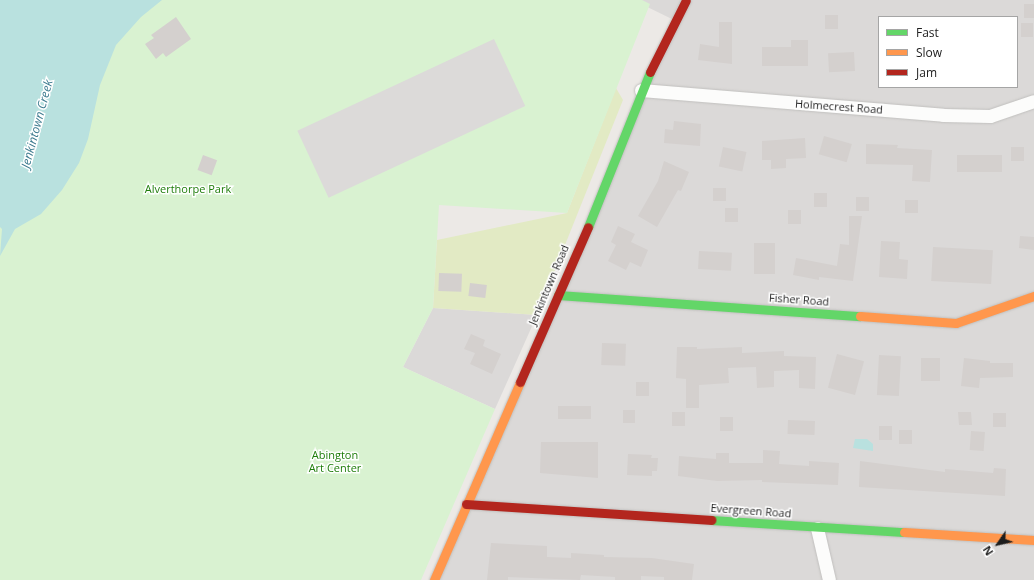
<!DOCTYPE html>
<html>
<head>
<meta charset="utf-8">
<style>
  body { margin:0 }
  #map { position:relative; width:1034px; height:580px; overflow:hidden; background:#ece9e6; font-family:"Open Sans",sans-serif }
  div>[style] { position:absolute }
  [style*='--x'] { left:calc(var(--x)*1px); top:calc(var(--y)*1px); width:calc(var(--w)*1px); rotate:calc(var(--a)*1deg) }
  .residential>* { inset:0; background:#dbd9d8 }
  .grass>* { inset:0; background:#e2eac4 }
  .park>* { inset:0; background:#d9f2d1 }
  .parking>* { inset:0; background:#dcdad9; transform-origin:0 0 }
  .water>* { inset:0; background:#b9e1df }
  .building>* { inset:0; background:#d4d0ce; transform-origin:0 0 }
  .roads { filter:drop-shadow(0 0 1px #c1c0be) drop-shadow(0 0 1px #c1c0be) }
  .street>* { height:13px; margin:-6.5px; padding:0 6.5px; transform-origin:6.5px; border-radius:6.5px; background:#fcfcfb }
  .fast>* { height:9px; margin:-4.5px; padding:0 4.5px; transform-origin:4.5px; border-radius:4.5px; background:#63d668 }
  .slow>* { height:9px; margin:-4.5px; padding:0 4.5px; transform-origin:4.5px; border-radius:4.5px; background:#ff974d }
  .jam>* { height:9px; margin:-4.5px; padding:0 4.5px; transform-origin:4.5px; border-radius:4.5px; background:#b3261e }
  span { translate:-50% -50%; white-space:nowrap; text-align:center; line-height:1.15; -webkit-text-stroke:3px #fff; paint-order:stroke }
  .street-label { font-size:11px; color:#1d1d1d }
  .park-label { font-size:11px; color:#1e7d0a }
  .water-label { font-size:12px; color:#3d7b8f; font-style:italic }
  .legend { position:absolute; left:878px; top:16px; width:140px; height:72px; box-sizing:border-box; background:#fff; border:1px solid #a5a5a5; margin:0; padding:5px 7px; list-style:none; font-size:12px; color:#1d1d1d }
  .legend li { display:flex; align-items:center; gap:8px; height:20px }
  .legend b { width:20px; border:1px solid #a5a5a5 }
  .north { position:absolute; left:978px; top:524px; width:40px; height:40px; -webkit-text-stroke:3px #fff; paint-order:stroke; rotate:236deg; font-size:11px; font-weight:700; line-height:16px; text-align:center; color:#1d1d1d }
  .north::after { content:''; display:block; margin:auto; width:14px; height:18px; background:#1d1d1d; clip-path:polygon(50% 0,100% 100%,50% 72%,0 100%) }
</style>
</head>
<body>
<div id="map">
  <div class="residential">
    <div style="clip-path:polygon(evenodd,633px 0,1034px 0,1034px 580px,433px 580px,676px 21px,633px 0,879px 17px,1017px 17px,1017px 87px,879px 87px,879px 17px)"></div>
    <div style="clip-path:polygon(433px 308px,537px 315px,495px 409px,403px 367px)"></div>
  </div>
  <div class="grass">
    <div style="clip-path:polygon(616px 88px,623px 100px,537px 315px,433px 308px,437px 240px,567px 213px)"></div>
  </div>
  <div class="park">
    <div style="clip-path:polygon(0 0,642px 0,650px 4px,567px 213px,439px 205px,433px 308px,403px 367px,495px 409px,421px 580px,0 580px)"></div>
  </div>
  <div class="parking">
    <div style="left:494px;top:39px;width:74px;height:217px;rotate:65deg"></div>
  </div>
  <div class="water">
    <div style="clip-path:polygon(0 0,162px 0,141px 17px,116px 45px,100px 85px,88px 139px,79px 163px,62px 190px,41px 214px,15px 229px,0 256px,2px 229px,0 227px)"></div>
    <div style="clip-path:polygon(855px 439px,867px 439px,873px 444px,873px 451px,853px 448px)"></div>
  </div>
  <div class="building">
    <div style="left:1024px;top:4px;width:10px;height:14px"></div>
    <div style="left:825px;top:15px;width:13px;height:14px"></div>
    <div style="clip-path:polygon(176px 17px,191px 39px,166px 57px,163px 53px,156px 59px,145px 44px,154px 38px,151px 35px)"></div>
    <div style="clip-path:polygon(719px 22px,732px 22px,732px 64px,698px 60px,700px 44px,719px 47px)"></div>
    <div style="left:1021px;top:23px;width:12px;height:14px"></div>
    <div style="clip-path:polygon(791px 40px,808px 40px,808px 66px,762px 66px,762px 47px,791px 47px)"></div>
    <div style="left:854px;top:52px;width:19px;height:26px;rotate:87deg"></div>
    <div style="clip-path:polygon(674px 121px,701px 124px,700px 146px,664px 143px,665px 129px,673px 130px)"></div>
    <div style="left:824px;top:136px;width:29px;height:19px;rotate:16deg"></div>
    <div style="clip-path:polygon(805px 138px,806px 158px,786px 159px,786px 168px,771px 169px,771px 160px,762px 160px,762px 141px)"></div>
    <div style="clip-path:polygon(866px 144px,898px 145px,897px 148px,932px 150px,930px 182px,912px 181px,913px 165px,866px 164px)"></div>
    <div style="left:723px;top:147px;width:24px;height:20px;rotate:12deg"></div>
    <div style="left:1011px;top:147px;width:13px;height:14px"></div>
    <div style="left:203px;top:155px;width:15px;height:16px;rotate:20deg"></div>
    <div style="left:957px;top:155px;width:45px;height:17px"></div>
    <div style="clip-path:polygon(664px 161px,689px 172px,681px 191px,678px 190px,657px 227px,638px 216px,658px 181px)"></div>
    <div style="left:713px;top:188px;width:13px;height:13px"></div>
    <div style="left:814px;top:193px;width:13px;height:14px"></div>
    <div style="left:856px;top:197px;width:13px;height:14px"></div>
    <div style="left:905px;top:200px;width:13px;height:13px"></div>
    <div style="left:725px;top:208px;width:13px;height:14px"></div>
    <div style="left:788px;top:210px;width:13px;height:14px"></div>
    <div style="clip-path:polygon(849px 216px,862px 216px,853px 281px,819px 277px,819px 280px,793px 275px,796px 258px,837px 266px,840px 244px,849px 245px)"></div>
    <div style="clip-path:polygon(618px 226px,635px 234px,631px 242px,648px 250px,641px 267px,630px 262px,626px 270px,608px 261px,616px 245px,611px 242px)"></div>
    <div style="clip-path:polygon(1020px 236px,1034px 237px,1034px 250px,1019px 248px)"></div>
    <div style="clip-path:polygon(881px 241px,900px 242px,899px 259px,908px 260px,907px 279px,879px 277px)"></div>
    <div style="left:754px;top:243px;width:21px;height:31px"></div>
    <div style="left:933px;top:247px;width:60px;height:34px;rotate:3deg"></div>
    <div style="left:699px;top:251px;width:33px;height:18px;rotate:3deg"></div>
    <div style="left:439px;top:273px;width:23px;height:18px;rotate:2deg"></div>
    <div style="left:470px;top:283px;width:17px;height:13px;rotate:7deg"></div>
    <div style="clip-path:polygon(471px 334px,485px 340px,483px 346px,501px 354px,492px 374px,470px 364px,475px 353px,464px 349px)"></div>
    <div style="left:602px;top:343px;width:24px;height:22px;rotate:2deg"></div>
    <div style="clip-path:polygon(677px 347px,697px 347px,697px 349px,742px 347px,742px 353px,784px 351px,784px 356px,816px 357px,815px 389px,799px 388px,799px 370px,774px 371px,774px 387px,757px 388px,756px 367px,728px 368px,729px 383px,699px 385px,699px 408px,686px 408px,686px 379px,676px 378px)"></div>
    <div style="left:837px;top:354px;width:28px;height:35px;rotate:15deg"></div>
    <div style="left:879px;top:355px;width:22px;height:40px;rotate:3deg"></div>
    <div style="left:921px;top:358px;width:19px;height:23px"></div>
    <div style="clip-path:polygon(964px 358px,990px 361px,990px 363px,1013px 363px,1013px 377px,980px 378px,979px 388px,961px 386px)"></div>
    <div style="left:636px;top:382px;width:13px;height:14px"></div>
    <div style="left:591px;top:406px;width:13px;height:33px;rotate:90deg"></div>
    <div style="left:623px;top:410px;width:12px;height:13px"></div>
    <div style="left:672px;top:412px;width:13px;height:14px"></div>
    <div style="clip-path:polygon(958px 412px,971px 412px,972px 425px,959px 425px)"></div>
    <div style="left:993px;top:413px;width:13px;height:14px"></div>
    <div style="left:720px;top:417px;width:13px;height:14px"></div>
    <div style="left:788px;top:420px;width:27px;height:14px;rotate:2deg"></div>
    <div style="left:879px;top:426px;width:13px;height:14px"></div>
    <div style="left:899px;top:430px;width:13px;height:14px"></div>
    <div style="left:971px;top:431px;width:14px;height:19px;rotate:4deg"></div>
    <div style="clip-path:polygon(541px 442px,598px 442px,598px 478px,540px 473px)"></div>
    <div style="clip-path:polygon(763px 450px,780px 451px,779px 464px,809px 466px,809px 461px,839px 463px,838px 485px,762px 482px,762px 480px,717px 481px,678px 476px,679px 456px,716px 459px,716px 453px,729px 453px,729px 463px,763px 463px)"></div>
    <div style="clip-path:polygon(628px 454px,652px 455px,651px 458px,658px 458px,657px 471px,652px 471px,652px 476px,627px 475px)"></div>
    <div style="clip-path:polygon(860px 461px,945px 472px,945px 469px,993px 473px,994px 468px,1006px 469px,1005px 496px,859px 487px)"></div>
    <div style="clip-path:polygon(491px 543px,547px 546px,547px 557px,571px 558px,571px 553px,604px 555px,604px 557px,652px 558px,694px 564px,692px 580px,664px 580px,664px 577px,641px 576px,641px 580px,615px 580px,615px 577px,581px 575px,580px 580px,508px 577px,508px 580px,487px 580px)"></div>
  </div>
  <div class="roads">
    <div class="street">
      <div style="--x:641;--y:90;--w:303;--a:4.7"></div>
      <div style="--x:943;--y:115;--w:47;--a:1.2"></div>
      <div style="--x:990;--y:116;--w:46;--a:-18.8"></div>
      <div style="--x:817;--y:528;--w:53;--a:77"></div>
    </div>
    <div class="fast">
      <div style="--x:588;--y:227;--w:167;--a:-68.2"></div>
      <div style="--x:558;--y:295;--w:303;--a:4"></div>
      <div style="--x:711;--y:520;--w:193;--a:3.6"></div>
    </div>
    <div class="slow">
      <div style="--x:860;--y:316;--w:96;--a:4.2"></div>
      <div style="--x:956;--y:323;--w:83;--a:-19.1"></div>
      <div style="--x:904;--y:532;--w:130;--a:3.5"></div>
      <div style="--x:434;--y:580;--w:216;--a:-66.5"></div>
    </div>
    <div class="jam">
      <div style="--x:650;--y:72;--w:80;--a:-63.4"></div>
      <div style="--x:520;--y:382;--w:169;--a:-66.3"></div>
      <div style="--x:466;--y:504;--w:246;--a:3.7"></div>
    </div>
  </div>
  <div class="street-label">
    <span style="left:839px;top:107px;rotate:4deg">Holmecrest Road</span>
    <span style="left:549px;top:285px;rotate:-67deg">Jenkintown Road</span>
    <span style="left:799px;top:300px;rotate:4deg">Fisher Road</span>
    <span style="left:751px;top:511px;rotate:4deg">Evergreen Road</span>
  </div>
  <div class="park-label">
    <span style="left:188px;top:189px">Alverthorpe Park</span>
    <span style="left:335px;top:462px">Abington<br>Art Center</span>
  </div>
  <div class="water-label">
    <span style="left:37px;top:124px;rotate:-75deg">Jenkintown Creek</span>
  </div>
  <ul class="legend">
  <li><b style="height:5px;background:#63d668"></b>Fast</li>
  <li><b style="height:5px;background:#ff974d"></b>Slow</li>
  <li><b style="height:5px;background:#b3261e"></b>Jam</li>
  </ul>
  <div class="north">N</div>
</div>
</body>
</html>
